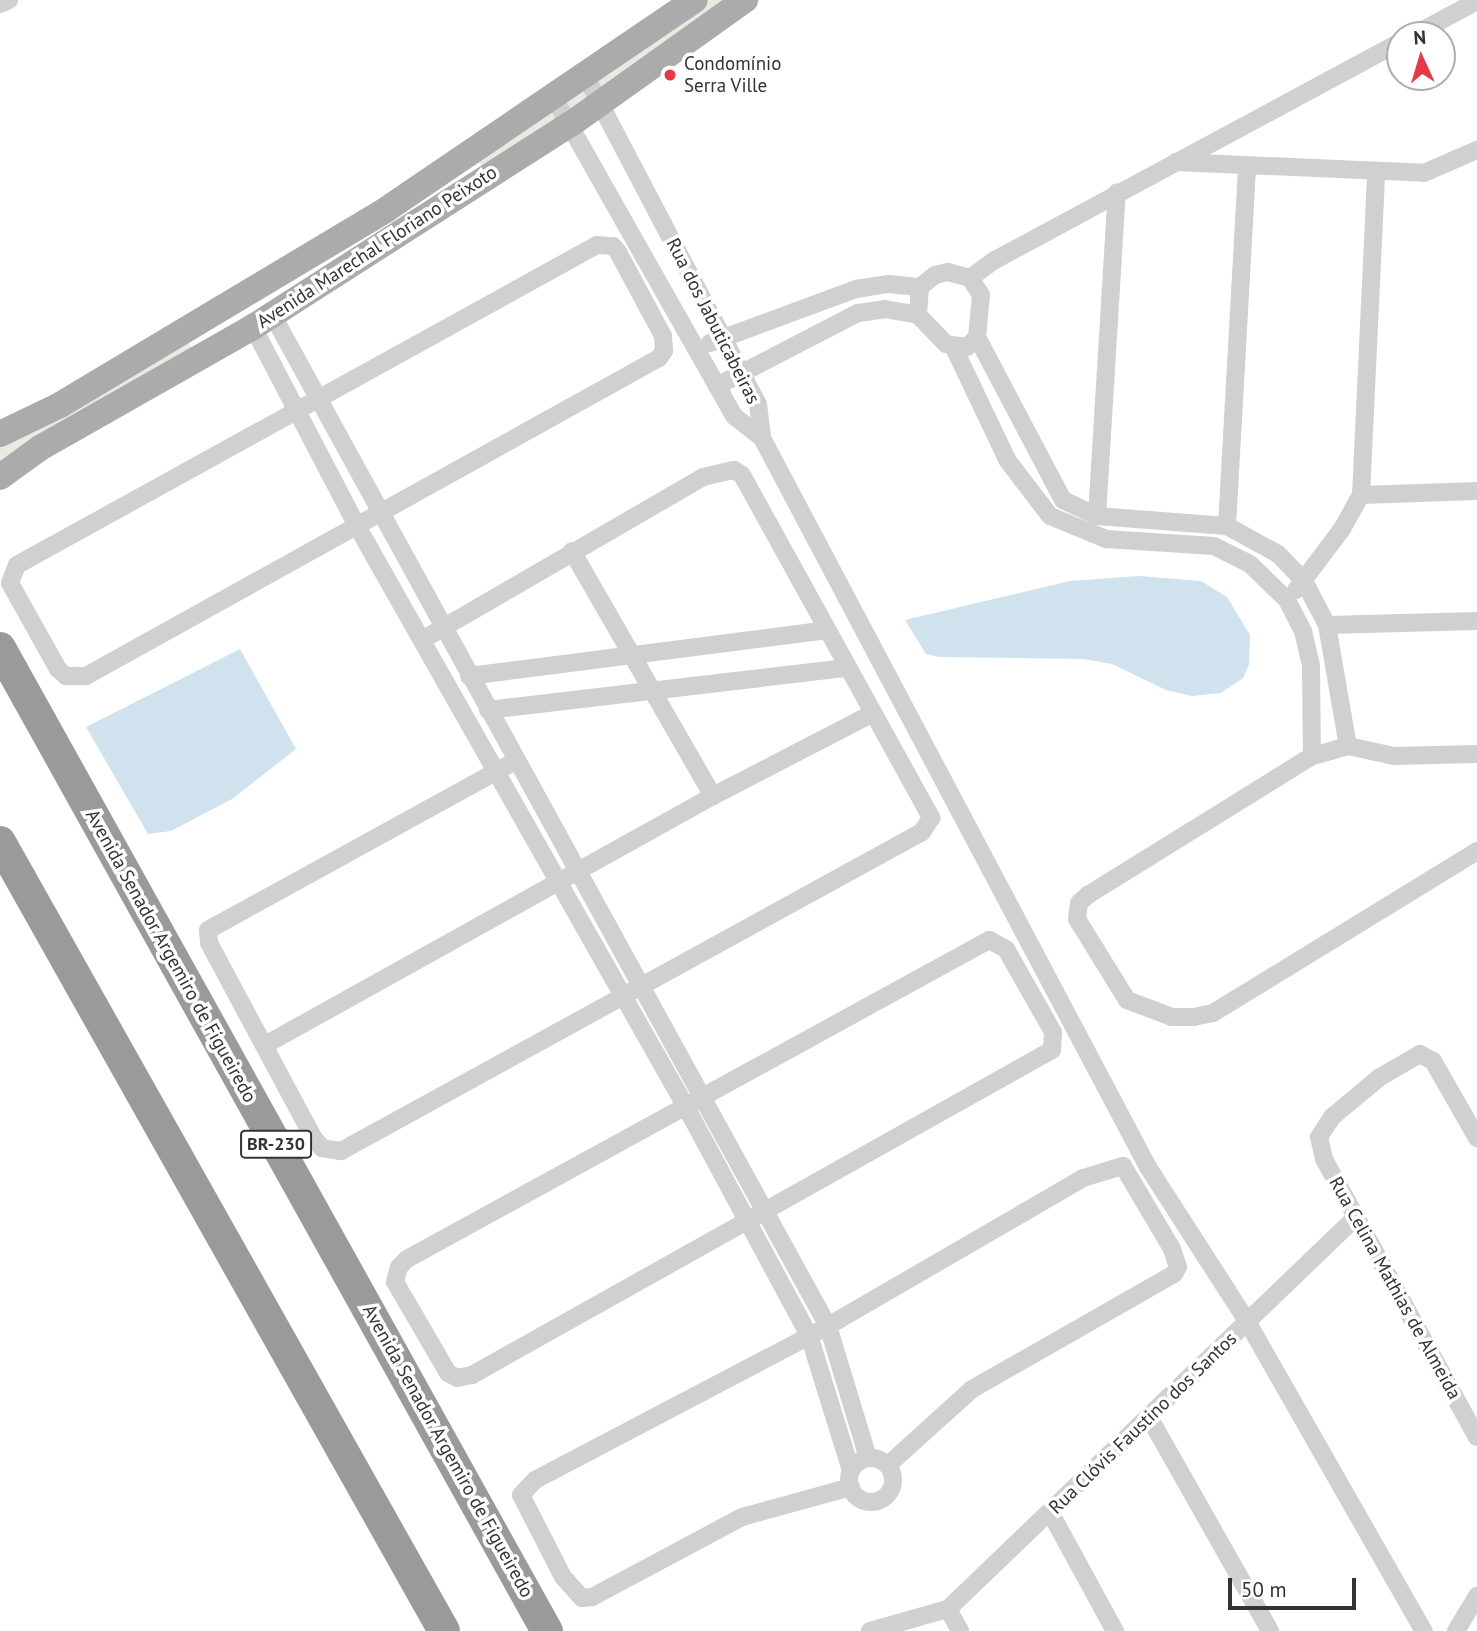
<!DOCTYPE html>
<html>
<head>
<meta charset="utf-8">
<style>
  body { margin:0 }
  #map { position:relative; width:1477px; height:1631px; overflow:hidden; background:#fff; font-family:"PT Sans",sans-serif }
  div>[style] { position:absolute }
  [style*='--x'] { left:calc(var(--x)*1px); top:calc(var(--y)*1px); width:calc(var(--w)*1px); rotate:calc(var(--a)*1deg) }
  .green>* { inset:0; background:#e6ecdf }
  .water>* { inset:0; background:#cfe2ee }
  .street>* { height:18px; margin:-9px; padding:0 9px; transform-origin:9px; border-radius:9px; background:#d0d0d0 }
  .street>.ring { margin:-9px; padding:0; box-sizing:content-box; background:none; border:18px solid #d0d0d0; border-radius:50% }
  .primary>* { height:26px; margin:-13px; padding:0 13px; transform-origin:13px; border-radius:13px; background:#ababab }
  .highway>* { height:32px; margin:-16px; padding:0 16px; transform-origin:16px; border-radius:16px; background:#9a9a9a }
  .dots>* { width:19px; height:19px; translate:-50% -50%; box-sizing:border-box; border:4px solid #fff; border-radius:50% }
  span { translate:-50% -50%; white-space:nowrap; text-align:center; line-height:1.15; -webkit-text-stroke:7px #fff; paint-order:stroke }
  .shield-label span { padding:2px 5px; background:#fff; border:2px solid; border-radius:5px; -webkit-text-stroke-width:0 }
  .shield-label { font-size:18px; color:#333; font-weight:700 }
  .poi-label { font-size:19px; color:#333 }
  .left { translate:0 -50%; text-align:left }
  .street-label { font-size:19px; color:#333 }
  .north { position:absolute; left:1386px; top:21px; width:70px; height:70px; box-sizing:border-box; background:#fff; border:2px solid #adadad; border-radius:50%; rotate:356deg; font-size:19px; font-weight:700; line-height:28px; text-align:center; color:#333 }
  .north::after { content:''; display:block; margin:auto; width:24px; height:32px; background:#e63946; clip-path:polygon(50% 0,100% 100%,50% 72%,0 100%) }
  .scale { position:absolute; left:1228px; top:1578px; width:128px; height:32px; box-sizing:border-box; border:4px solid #333; border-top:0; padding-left:9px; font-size:21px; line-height:24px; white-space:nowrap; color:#333; -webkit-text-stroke:5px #fff; paint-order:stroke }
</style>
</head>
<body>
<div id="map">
  <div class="green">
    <div style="clip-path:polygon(701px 0,738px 0,572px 116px,560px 98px)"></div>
    <div style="clip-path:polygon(553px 100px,567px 123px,488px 173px,472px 155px)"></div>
    <div style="clip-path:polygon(185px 334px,194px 355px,0 476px,0 438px)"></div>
  </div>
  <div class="water">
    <div style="clip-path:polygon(1139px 576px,1201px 581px,1227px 597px,1250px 635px,1249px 665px,1243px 678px,1221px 693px,1192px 696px,1166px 690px,1112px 664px,1084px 659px,939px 657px,926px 654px,905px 620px,1070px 581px)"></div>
    <div style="clip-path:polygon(240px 649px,296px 749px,232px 799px,171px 831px,148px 834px,86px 727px)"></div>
  </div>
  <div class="street">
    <div style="--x:0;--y:4;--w:10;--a:-24"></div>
    <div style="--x:1414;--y:35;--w:72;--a:-28.4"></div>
    <div style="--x:585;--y:75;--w:372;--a:62.3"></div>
    <div style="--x:758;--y:404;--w:34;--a:83"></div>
    <div style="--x:553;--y:96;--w:368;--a:60.5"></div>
    <div style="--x:734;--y:416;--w:36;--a:38"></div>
    <div style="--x:762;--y:438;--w:825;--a:62.1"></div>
    <div style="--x:1148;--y:1167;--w:185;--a:57.3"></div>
    <div style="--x:1248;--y:1323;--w:355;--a:60.3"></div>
    <div style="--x:1176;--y:162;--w:248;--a:2.5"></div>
    <div style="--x:1424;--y:173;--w:58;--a:-23.5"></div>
    <div style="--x:597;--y:245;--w:16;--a:4"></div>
    <div style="--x:613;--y:246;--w:8;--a:50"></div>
    <div style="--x:618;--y:252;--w:95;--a:61.8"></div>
    <div style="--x:663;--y:336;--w:15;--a:86"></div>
    <div style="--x:664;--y:351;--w:9;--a:126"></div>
    <div style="--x:659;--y:358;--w:655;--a:150.97"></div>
    <div style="--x:86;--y:676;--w:20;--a:180"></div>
    <div style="--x:66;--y:676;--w:11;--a:-139"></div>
    <div style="--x:58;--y:669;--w:98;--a:-119.2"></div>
    <div style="--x:10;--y:583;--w:19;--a:-69"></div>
    <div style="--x:17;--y:565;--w:662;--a:-28.89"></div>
    <div style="--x:948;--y:272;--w:23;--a:15"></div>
    <div style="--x:970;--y:278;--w:20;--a:57"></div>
    <div style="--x:981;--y:295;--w:42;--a:95.4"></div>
    <div style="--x:977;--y:337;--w:14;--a:135"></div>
    <div style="--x:967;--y:347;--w:21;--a:-172"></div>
    <div style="--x:946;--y:344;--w:40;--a:-134"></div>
    <div style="--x:918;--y:315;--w:28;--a:-86"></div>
    <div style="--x:920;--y:287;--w:19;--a:-39"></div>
    <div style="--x:935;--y:275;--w:13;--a:-13"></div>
    <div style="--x:970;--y:278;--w:31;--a:-36"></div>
    <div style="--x:995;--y:260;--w:460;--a:-28.3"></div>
    <div style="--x:272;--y:314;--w:1155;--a:61.22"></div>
    <div style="--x:828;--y:1326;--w:138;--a:73.1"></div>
    <div style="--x:253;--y:327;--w:225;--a:62.4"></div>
    <div style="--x:357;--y:526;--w:668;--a:60.48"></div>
    <div style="--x:686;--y:1107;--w:259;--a:61.7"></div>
    <div style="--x:809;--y:1335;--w:142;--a:72.8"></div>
    <div style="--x:977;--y:337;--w:184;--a:62.2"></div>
    <div style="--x:1063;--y:500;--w:38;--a:25"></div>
    <div style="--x:1097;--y:516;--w:130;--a:4.4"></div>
    <div style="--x:1227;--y:526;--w:58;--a:28.8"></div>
    <div style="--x:1278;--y:554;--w:37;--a:46"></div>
    <div style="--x:1304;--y:581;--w:50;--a:62.4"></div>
    <div style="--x:1327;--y:625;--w:123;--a:80.2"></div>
    <div style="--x:710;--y:343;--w:156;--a:-20.3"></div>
    <div style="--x:856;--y:289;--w:33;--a:-9"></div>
    <div style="--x:889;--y:284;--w:31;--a:6"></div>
    <div style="--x:954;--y:348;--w:125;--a:64.5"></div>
    <div style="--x:1008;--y:461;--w:69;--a:52.6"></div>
    <div style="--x:1050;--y:516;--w:61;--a:22.3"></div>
    <div style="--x:1106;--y:539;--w:108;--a:3.7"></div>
    <div style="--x:1214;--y:546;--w:40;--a:26.6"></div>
    <div style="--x:1250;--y:564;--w:52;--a:44.2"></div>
    <div style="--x:1287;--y:600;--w:35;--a:63"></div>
    <div style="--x:1303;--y:631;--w:36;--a:77"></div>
    <div style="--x:1311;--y:666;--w:90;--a:89.4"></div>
    <div style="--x:717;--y:386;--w:159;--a:-27.4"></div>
    <div style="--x:858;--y:313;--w:27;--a:-8"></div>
    <div style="--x:885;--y:309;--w:34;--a:10"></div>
    <div style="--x:1361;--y:495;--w:116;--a:-2"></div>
    <div style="--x:1097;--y:516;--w:324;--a:-86.5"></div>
    <div style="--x:1227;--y:526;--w:361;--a:-86.8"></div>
    <div style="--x:572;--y:551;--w:283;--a:60.1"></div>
    <div style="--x:1296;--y:590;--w:76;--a:-53"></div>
    <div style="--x:1342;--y:529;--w:39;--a:-61"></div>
    <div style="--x:1361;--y:495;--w:322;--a:-87.3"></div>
    <div style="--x:1327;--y:625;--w:150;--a:-1.5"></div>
    <div style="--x:422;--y:640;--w:325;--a:-30.1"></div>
    <div style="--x:703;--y:477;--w:32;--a:-13"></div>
    <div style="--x:734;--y:470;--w:9;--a:32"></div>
    <div style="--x:742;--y:475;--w:392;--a:61.1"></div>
    <div style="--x:931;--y:818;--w:17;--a:123"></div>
    <div style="--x:922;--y:832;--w:650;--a:151.23"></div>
    <div style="--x:352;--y:1145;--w:13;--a:151"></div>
    <div style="--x:341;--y:1151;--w:19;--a:-171"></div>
    <div style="--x:322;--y:1148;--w:14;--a:-129"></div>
    <div style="--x:313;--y:1137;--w:220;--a:-118.2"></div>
    <div style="--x:209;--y:943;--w:13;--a:-94"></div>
    <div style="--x:208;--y:930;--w:349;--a:-28.8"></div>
    <div style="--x:469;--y:676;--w:360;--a:-7.3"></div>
    <div style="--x:488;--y:710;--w:361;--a:-6.7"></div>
    <div style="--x:1477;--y:754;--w:83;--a:178.6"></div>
    <div style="--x:1394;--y:756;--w:47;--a:-167.7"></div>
    <div style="--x:1348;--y:746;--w:37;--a:164"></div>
    <div style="--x:1312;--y:756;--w:262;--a:148.2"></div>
    <div style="--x:1089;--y:894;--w:13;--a:138"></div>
    <div style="--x:1079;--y:903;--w:16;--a:97"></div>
    <div style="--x:1077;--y:919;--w:95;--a:58.3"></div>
    <div style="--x:1127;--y:1000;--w:48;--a:20.7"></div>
    <div style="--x:1172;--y:1017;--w:22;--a:0"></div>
    <div style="--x:1194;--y:1017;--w:19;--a:-12"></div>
    <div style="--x:1213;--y:1013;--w:310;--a:-31.5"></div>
    <div style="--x:989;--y:940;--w:19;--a:28"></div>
    <div style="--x:1006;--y:949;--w:95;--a:60.5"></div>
    <div style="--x:1053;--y:1032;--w:18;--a:93"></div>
    <div style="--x:1052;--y:1050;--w:665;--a:150.74"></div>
    <div style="--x:472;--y:1375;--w:15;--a:169"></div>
    <div style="--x:457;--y:1378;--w:10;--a:-151"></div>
    <div style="--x:448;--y:1373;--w:105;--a:-120.2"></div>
    <div style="--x:395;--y:1282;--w:16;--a:-75"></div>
    <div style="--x:399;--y:1267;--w:11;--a:-45"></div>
    <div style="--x:407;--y:1259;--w:664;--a:-28.73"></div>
    <div style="--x:265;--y:1045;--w:513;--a:-29.07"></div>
    <div style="--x:713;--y:796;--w:180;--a:-27.4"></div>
    <div style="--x:1477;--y:1138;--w:89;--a:-119.7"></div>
    <div style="--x:1433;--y:1061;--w:15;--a:-152"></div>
    <div style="--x:1420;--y:1054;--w:46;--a:150.1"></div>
    <div style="--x:1380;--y:1077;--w:62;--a:140.2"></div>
    <div style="--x:1332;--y:1117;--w:24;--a:123"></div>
    <div style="--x:1319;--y:1137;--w:23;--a:77"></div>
    <div style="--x:1324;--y:1159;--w:317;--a:61.2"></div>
    <div style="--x:1149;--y:1417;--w:246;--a:60.5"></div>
    <div class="ring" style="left:849px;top:1458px;width:26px;height:26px"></div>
    <div style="--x:851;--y:1487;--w:113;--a:164.6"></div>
    <div style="--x:742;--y:1517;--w:170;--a:151.9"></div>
    <div style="--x:592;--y:1597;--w:10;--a:174"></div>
    <div style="--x:582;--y:1598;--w:28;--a:-132"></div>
    <div style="--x:563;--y:1577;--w:92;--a:-117.1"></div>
    <div style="--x:521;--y:1495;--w:21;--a:-47"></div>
    <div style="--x:535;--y:1480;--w:331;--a:-27.7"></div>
    <div style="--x:828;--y:1326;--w:295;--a:-30.1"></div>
    <div style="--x:1083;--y:1178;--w:42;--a:-16.7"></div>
    <div style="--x:1123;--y:1166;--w:96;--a:59.4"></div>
    <div style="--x:1172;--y:1249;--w:19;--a:72"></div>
    <div style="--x:1178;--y:1267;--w:8;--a:120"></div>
    <div style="--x:1174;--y:1274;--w:234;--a:150.3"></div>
    <div style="--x:971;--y:1390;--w:112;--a:137.9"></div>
    <div style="--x:1050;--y:1512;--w:136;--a:61.4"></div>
    <div style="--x:948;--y:1609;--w:25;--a:61"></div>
    <div style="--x:870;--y:1631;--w:81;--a:-15.8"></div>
    <div style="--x:948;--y:1609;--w:564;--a:-43.85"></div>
    <div style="--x:1456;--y:1631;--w:41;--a:-59"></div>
  </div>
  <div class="primary">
    <div style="--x:0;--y:434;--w:67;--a:-25.8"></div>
    <div style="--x:60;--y:405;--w:381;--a:-30.9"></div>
    <div style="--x:387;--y:209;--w:372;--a:-34.2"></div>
    <div style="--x:0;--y:477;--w:49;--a:-35.9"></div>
    <div style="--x:40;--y:448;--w:245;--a:-29.6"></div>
    <div style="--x:253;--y:327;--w:377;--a:-32.6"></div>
    <div style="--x:571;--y:124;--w:214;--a:-35.5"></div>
  </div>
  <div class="highway">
    <div style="--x:0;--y:648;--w:1125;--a:60.91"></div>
    <div style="--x:0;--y:842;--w:905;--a:60.63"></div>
  </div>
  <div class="dots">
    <div style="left:670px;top:75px;background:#e63946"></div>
  </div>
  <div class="shield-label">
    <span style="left:276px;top:1144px">BR-230</span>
  </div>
  <div class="poi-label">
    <span class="left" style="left:684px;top:75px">Condomínio<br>Serra Ville</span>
  </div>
  <div class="street-label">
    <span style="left:377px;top:247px;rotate:-33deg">Avenida Marechal Floriano Peixoto</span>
    <span style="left:713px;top:321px;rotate:63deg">Rua dos Jabuticabeiras</span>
    <span style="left:171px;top:956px;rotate:61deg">Avenida Senador Argemiro de Figueiredo</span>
    <span style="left:1395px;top:1288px;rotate:61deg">Rua Celina Mathias de Almeida</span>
    <span style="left:1143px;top:1423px;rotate:-44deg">Rua Clóvis Faustino dos Santos</span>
    <span style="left:448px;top:1451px;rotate:61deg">Avenida Senador Argemiro de Figueiredo</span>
  </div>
  <div class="north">N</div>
  <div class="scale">50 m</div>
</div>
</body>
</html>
